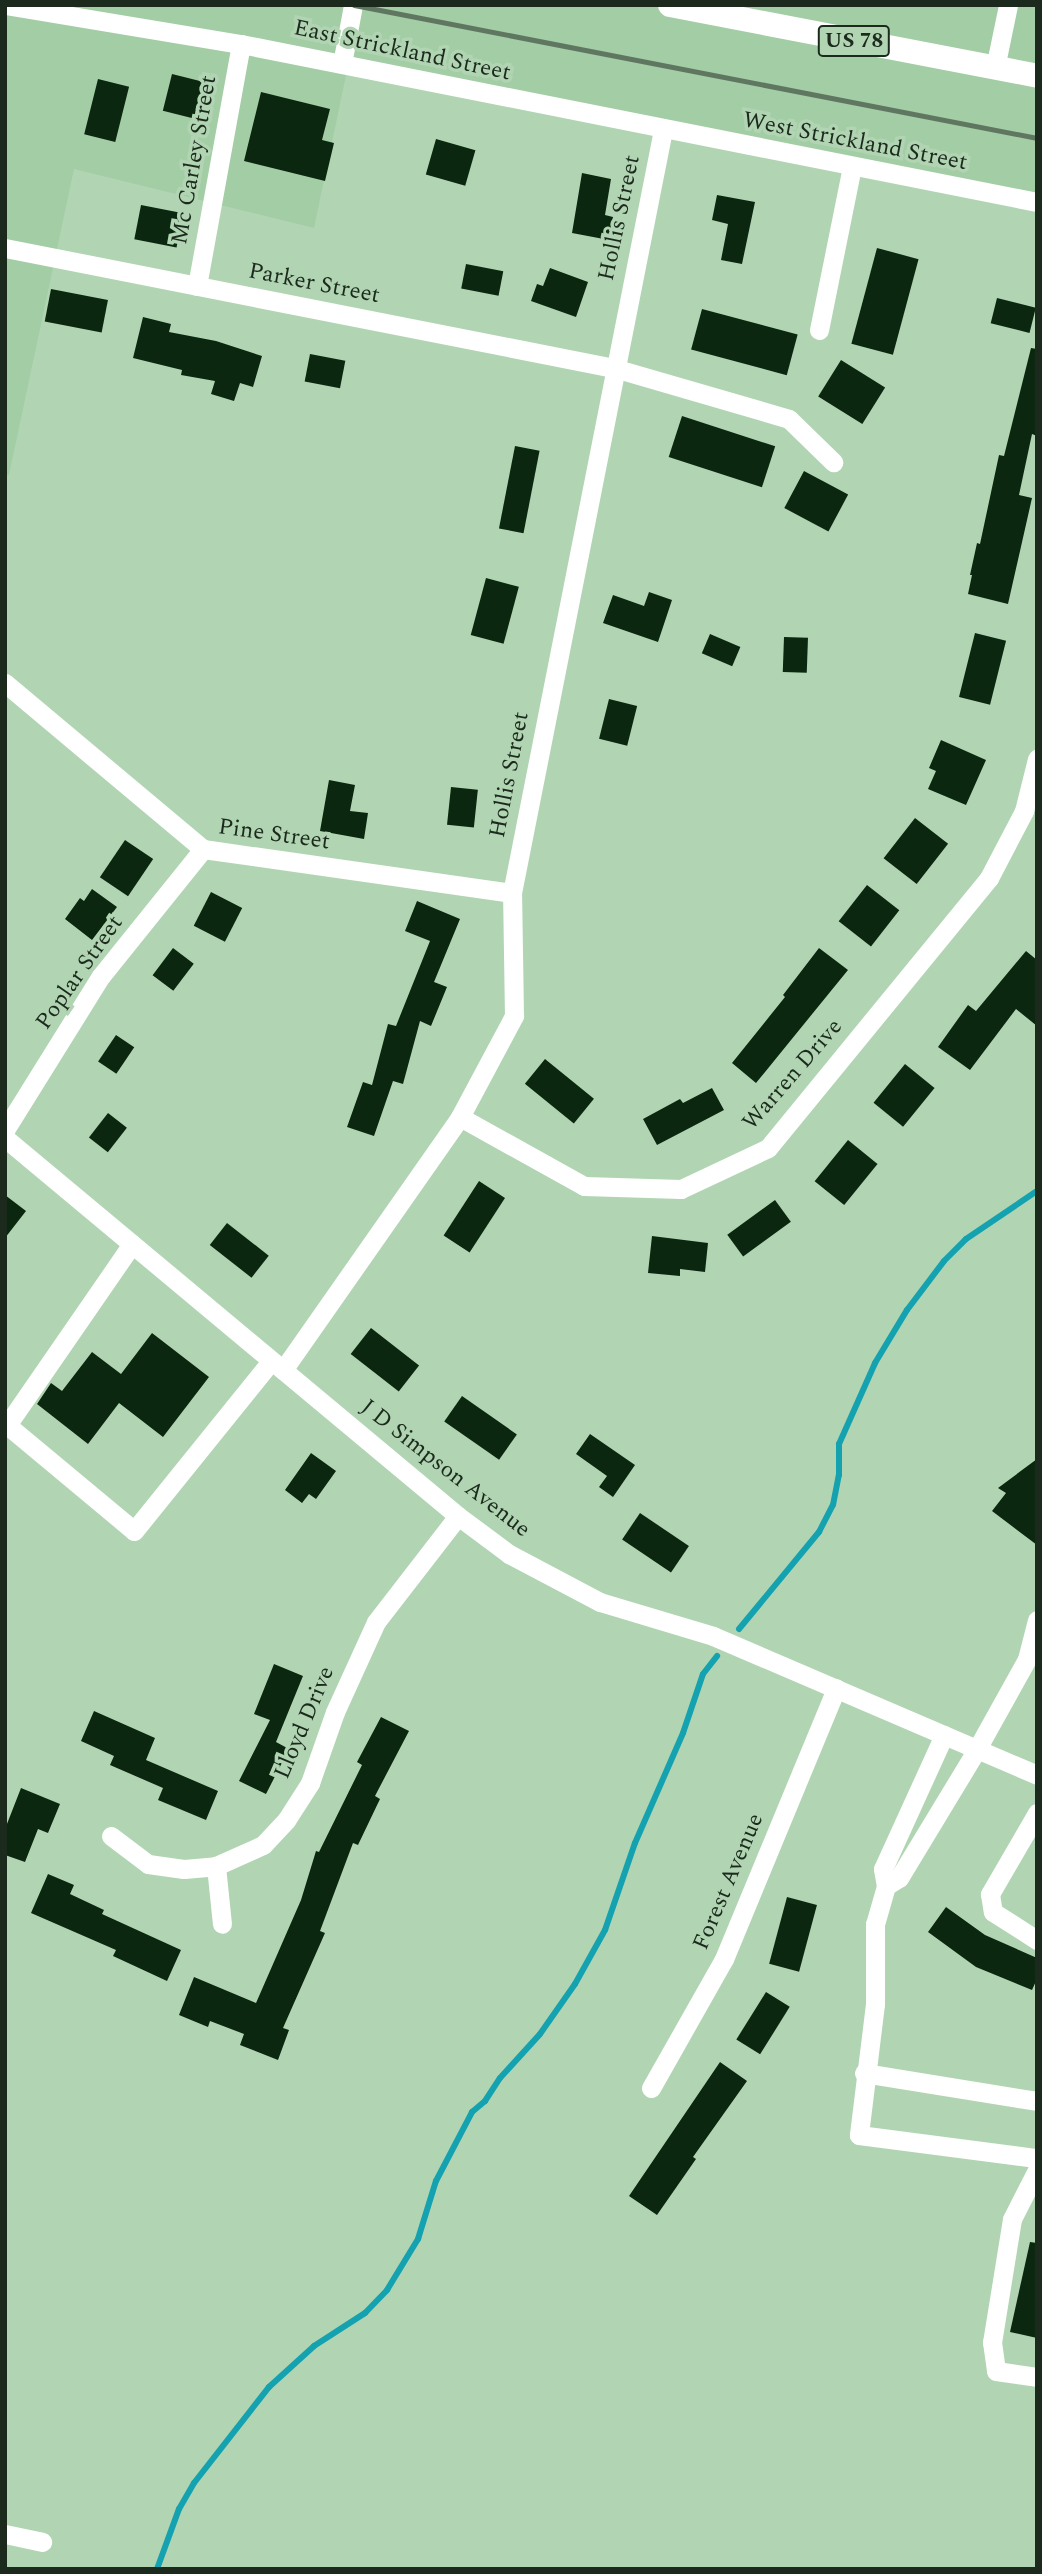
<!DOCTYPE html>
<html>
<head>
<meta charset="utf-8">
<style>
  body { margin:0 }
  #map { position:relative; width:1042px; height:2574px; overflow:hidden; background:#b1d5b3; font-family:Spectral,serif }
  div>[style] { position:absolute }
  [style*='--x'] { left:calc(var(--x)*1px); top:calc(var(--y)*1px); width:calc(var(--w)*1px); rotate:calc(var(--a)*1deg) }
  .built>* { inset:0; background:#a3cda5 }
  .stream>* { height:6px; margin:-3px; padding:0 3px; transform-origin:3px; border-radius:3px; background:#15a2b0 }
  .building>* { inset:0; background:#0c270f; transform-origin:0 0 }
  .minor>* { height:19px; margin:-9.5px; padding:0 9.5px; transform-origin:9.5px; border-radius:9.5px; background:#fff }
  .major>* { height:24px; margin:-12px; padding:0 12px; transform-origin:12px; border-radius:12px; background:#fff }
  .rail>* { height:5px; margin:-2.5px; padding:0 2.5px; transform-origin:2.5px; border-radius:2.5px; background:#5f7761 }
  span { translate:-50% -50%; white-space:nowrap; text-align:center; line-height:1.15; -webkit-text-stroke:7px #b1d5b3; paint-order:stroke }
  .shield-label span { padding:2px 5px; background:#b1d5b3; border:2px solid; border-radius:5px; -webkit-text-stroke-width:0 }
  .shield-label { font-size:21px; color:#1c2a1d; font-weight:700 }
  .street-label { font-size:23px; color:#1c2a1d }
  .frame { position:absolute; inset:0; border:7px solid #1c2a1d; pointer-events:none }
</style>
</head>
<body>
<div id="map">
  <div class="built">
    <div style="clip-path:polygon(5px 5px,1037px 5px,1037px 202px,348px 66px,314px 228px,74px 169px,9px 475px,5px 475px)"></div>
  </div>
  <div class="stream">
    <div style="--x:739;--y:1629;--w:126;--a:-50.5"></div>
    <div style="--x:819;--y:1532;--w:30;--a:-63"></div>
    <div style="--x:833;--y:1505;--w:31;--a:-79"></div>
    <div style="--x:839;--y:1475;--w:31;--a:-90"></div>
    <div style="--x:839;--y:1444;--w:89;--a:-66"></div>
    <div style="--x:875;--y:1363;--w:62;--a:-58.9"></div>
    <div style="--x:907;--y:1310;--w:61;--a:-52.9"></div>
    <div style="--x:944;--y:1261;--w:31;--a:-45"></div>
    <div style="--x:966;--y:1239;--w:86;--a:-34.1"></div>
    <div style="--x:157;--y:2569;--w:64;--a:-69.9"></div>
    <div style="--x:179;--y:2509;--w:30;--a:-60"></div>
    <div style="--x:194;--y:2483;--w:122;--a:-52"></div>
    <div style="--x:269;--y:2387;--w:61;--a:-42.3"></div>
    <div style="--x:314;--y:2346;--w:61;--a:-32.9"></div>
    <div style="--x:365;--y:2313;--w:32;--a:-46"></div>
    <div style="--x:387;--y:2290;--w:60;--a:-58.7"></div>
    <div style="--x:418;--y:2239;--w:61;--a:-72.8"></div>
    <div style="--x:436;--y:2181;--w:78;--a:-62.4"></div>
    <div style="--x:472;--y:2112;--w:17;--a:-40"></div>
    <div style="--x:485;--y:2101;--w:27;--a:-57"></div>
    <div style="--x:500;--y:2078;--w:59;--a:-47.7"></div>
    <div style="--x:540;--y:2034;--w:61;--a:-55"></div>
    <div style="--x:575;--y:1984;--w:62;--a:-60.9"></div>
    <div style="--x:605;--y:1930;--w:92;--a:-71"></div>
    <div style="--x:635;--y:1843;--w:120;--a:-66.4"></div>
    <div style="--x:683;--y:1733;--w:62;--a:-71.3"></div>
    <div style="--x:703;--y:1674;--w:23;--a:-52"></div>
  </div>
  <div class="building">
    <div style="left:172px;top:74px;width:36px;height:38px;rotate:14deg"></div>
    <div style="left:98px;top:79px;width:32px;height:57px;rotate:14deg"></div>
    <div style="clip-path:polygon(261px 92px,330px 109px,322px 140px,334px 143px,325px 181px,244px 161px)"></div>
    <div style="left:436px;top:139px;width:41px;height:37px;rotate:16deg"></div>
    <div style="clip-path:polygon(582px 173px,611px 179px,605px 215px,613px 217px,609px 240px,572px 233px)"></div>
    <div style="clip-path:polygon(717px 195px,755px 202px,742px 264px,721px 260px,728px 224px,712px 220px)"></div>
    <div style="left:141px;top:205px;width:43px;height:35px;rotate:11deg"></div>
    <div style="left:877px;top:248px;width:43px;height:99px;rotate:15deg"></div>
    <div style="left:466px;top:264px;width:38px;height:25px;rotate:11deg"></div>
    <div style="clip-path:polygon(550px 268px,588px 282px,576px 317px,531px 301px,537px 284px,543px 286px)"></div>
    <div style="left:51px;top:289px;width:58px;height:33px;rotate:11deg"></div>
    <div style="left:997px;top:298px;width:40px;height:26px;rotate:14deg"></div>
    <div style="left:702px;top:309px;width:99px;height:42px;rotate:15deg"></div>
    <div style="clip-path:polygon(143px 317px,171px 324px,169px 332px,216px 341px,262px 356px,253px 387px,240px 383px,234px 401px,211px 394px,215px 381px,181px 375px,182px 370px,133px 358px)"></div>
    <div style="clip-path:polygon(1031px 348px,1037px 349px,1037px 436px,1032px 434px,1019px 495px,1032px 498px,1008px 604px,968px 594px,972px 575px,970px 575px,977px 543px,980px 544px,999px 455px,1004px 456px)"></div>
    <div style="left:310px;top:354px;width:36px;height:28px;rotate:11deg"></div>
    <div style="left:841px;top:360px;width:52px;height:43px;rotate:32deg"></div>
    <div style="left:682px;top:416px;width:98px;height:43px;rotate:18deg"></div>
    <div style="left:515px;top:446px;width:25px;height:84px;rotate:11deg"></div>
    <div style="left:804px;top:471px;width:50px;height:42px;rotate:28deg"></div>
    <div style="left:486px;top:578px;width:34px;height:59px;rotate:15deg"></div>
    <div style="clip-path:polygon(649px 592px,672px 600px,658px 642px,603px 623px,613px 595px,644px 606px)"></div>
    <div style="left:975px;top:633px;width:32px;height:66px;rotate:14deg"></div>
    <div style="left:710px;top:634px;width:33px;height:21px;rotate:23deg"></div>
    <div style="left:784px;top:637px;width:24px;height:35px;rotate:2deg"></div>
    <div style="left:609px;top:699px;width:29px;height:41px;rotate:14deg"></div>
    <div style="clip-path:polygon(941px 740px,986px 760px,966px 805px,928px 789px,936px 771px,929px 768px)"></div>
    <div style="clip-path:polygon(329px 780px,355px 785px,350px 811px,368px 813px,364px 839px,320px 831px)"></div>
    <div style="left:451px;top:787px;width:27px;height:38px;rotate:6deg"></div>
    <div style="left:915px;top:818px;width:42px;height:51px;rotate:38deg"></div>
    <div style="left:125px;top:840px;width:34px;height:45px;rotate:34deg"></div>
    <div style="left:867px;top:885px;width:41px;height:46px;rotate:38deg"></div>
    <div style="clip-path:polygon(92px 889px,117px 907px,92px 940px,65px 919px,80px 898px,84px 901px)"></div>
    <div style="left:211px;top:892px;width:35px;height:38px;rotate:27deg"></div>
    <div style="clip-path:polygon(417px 901px,460px 919px,434px 982px,447px 987px,431px 1026px,420px 1021px,403px 1084px,393px 1081px,374px 1136px,347px 1127px,363px 1082px,372px 1085px,388px 1024px,396px 1026px,430px 941px,405px 931px)"></div>
    <div style="left:173px;top:948px;width:26px;height:34px;rotate:37deg"></div>
    <div style="clip-path:polygon(819px 948px,848px 970px,756px 1083px,732px 1063px,785px 997px,783px 995px)"></div>
    <div style="clip-path:polygon(1026px 951px,1037px 960px,1037px 1026px,1016px 1009px,970px 1070px,938px 1047px,968px 1005px,976px 1011px)"></div>
    <div style="left:116px;top:1035px;width:22px;height:32px;rotate:34deg"></div>
    <div style="left:545px;top:1059px;width:63px;height:32px;rotate:39deg"></div>
    <div style="left:905px;top:1064px;width:38px;height:50px;rotate:39deg"></div>
    <div style="clip-path:polygon(712px 1088px,724px 1110px,657px 1145px,643px 1119px,680px 1099px,683px 1103px)"></div>
    <div style="left:108px;top:1113px;width:24px;height:31px;rotate:38deg"></div>
    <div style="left:848px;top:1140px;width:38px;height:53px;rotate:39deg"></div>
    <div style="left:479px;top:1181px;width:31px;height:65px;rotate:33deg"></div>
    <div style="clip-path:polygon(5px 1195px,26px 1211px,5px 1238px)"></div>
    <div style="left:775px;top:1200px;width:27px;height:59px;rotate:54deg"></div>
    <div style="left:227px;top:1223px;width:53px;height:28px;rotate:38deg"></div>
    <div style="clip-path:polygon(652px 1236px,708px 1243px,705px 1272px,680px 1269px,680px 1276px,648px 1273px)"></div>
    <div style="left:371px;top:1328px;width:61px;height:33px;rotate:38deg"></div>
    <div style="clip-path:polygon(152px 1333px,209px 1377px,163px 1437px,119px 1403px,88px 1444px,37px 1404px,51px 1383px,62px 1391px,92px 1352px,121px 1374px)"></div>
    <div style="left:462px;top:1396px;width:67px;height:31px;rotate:35deg"></div>
    <div style="clip-path:polygon(590px 1434px,635px 1465px,613px 1497px,599px 1487px,607px 1476px,576px 1454px)"></div>
    <div style="clip-path:polygon(311px 1453px,336px 1471px,316px 1499px,309px 1494px,302px 1503px,285px 1490px)"></div>
    <div style="clip-path:polygon(1037px 1459px,1037px 1545px,992px 1511px,1006px 1493px,998px 1488px)"></div>
    <div style="left:640px;top:1513px;width:59px;height:32px;rotate:34deg"></div>
    <div style="clip-path:polygon(274px 1664px,303px 1676px,276px 1742px,289px 1749px,266px 1794px,239px 1781px,270px 1720px,254px 1714px)"></div>
    <div style="clip-path:polygon(94px 1711px,155px 1738px,146px 1760px,218px 1791px,206px 1820px,158px 1800px,163px 1788px,110px 1765px,114px 1756px,81px 1741px)"></div>
    <div style="clip-path:polygon(381px 1717px,409px 1731px,375px 1796px,380px 1799px,358px 1845px,353px 1843px,320px 1931px,325px 1933px,283px 2028px,289px 2030px,278px 2060px,240px 2045px,244px 2034px,210px 2021px,208px 2027px,179px 2015px,194px 1977px,256px 2003px,301px 1900px,316px 1851px,319px 1852px,362px 1765px,357px 1762px)"></div>
    <div style="clip-path:polygon(21px 1788px,60px 1804px,48px 1833px,38px 1829px,25px 1862px,5px 1855px,5px 1829px)"></div>
    <div style="clip-path:polygon(48px 1874px,74px 1885px,70px 1894px,104px 1910px,102px 1914px,181px 1950px,167px 1981px,113px 1956px,116px 1950px,31px 1913px)"></div>
    <div style="left:787px;top:1897px;width:31px;height:69px;rotate:15deg"></div>
    <div style="clip-path:polygon(946px 1907px,985px 1935px,1037px 1958px,1037px 1979px,1032px 1990px,976px 1967px,928px 1932px)"></div>
    <div style="left:766px;top:1992px;width:28px;height:56px;rotate:32deg"></div>
    <div style="clip-path:polygon(720px 2062px,747px 2081px,693px 2157px,696px 2159px,657px 2215px,629px 2196px)"></div>
    <div style="clip-path:polygon(1030px 2242px,1037px 2243px,1037px 2338px,1010px 2332px)"></div>
  </div>
  <div class="minor">
    <div style="--x:5;--y:5;--w:239;--a:9.4"></div>
    <div style="--x:241;--y:44;--w:812;--a:11.23"></div>
    <div style="--x:342;--y:64;--w:60;--a:-79.4"></div>
    <div style="--x:995;--y:68;--w:64;--a:-78.3"></div>
    <div style="--x:5;--y:248;--w:621;--a:11.15"></div>
    <div style="--x:614;--y:368;--w:182;--a:16.2"></div>
    <div style="--x:789;--y:419;--w:62;--a:44.3"></div>
    <div style="--x:197;--y:286;--w:246;--a:-79.7"></div>
    <div style="--x:819;--y:330;--w:167;--a:-78.6"></div>
    <div style="--x:5;--y:683;--w:258;--a:40"></div>
    <div style="--x:203;--y:849;--w:312;--a:8.1"></div>
    <div style="--x:460;--y:1117;--w:142;--a:29.1"></div>
    <div style="--x:584;--y:1186;--w:97;--a:1.8"></div>
    <div style="--x:681;--y:1189;--w:96;--a:-25.2"></div>
    <div style="--x:768;--y:1148;--w:349;--a:-50.7"></div>
    <div style="--x:989;--y:878;--w:76;--a:-62.4"></div>
    <div style="--x:1024;--y:811;--w:54;--a:-76"></div>
    <div style="--x:5;--y:1130;--w:181;--a:-58.1"></div>
    <div style="--x:101;--y:976;--w:163;--a:-51.2"></div>
    <div style="--x:5;--y:1138;--w:590;--a:39.84"></div>
    <div style="--x:458;--y:1516;--w:64;--a:36.7"></div>
    <div style="--x:509;--y:1554;--w:103;--a:27.8"></div>
    <div style="--x:600;--y:1602;--w:118;--a:16.7"></div>
    <div style="--x:713;--y:1636;--w:353;--a:23.2"></div>
    <div style="--x:132;--y:1244;--w:220;--a:124.6"></div>
    <div style="--x:7;--y:1425;--w:165;--a:39.8"></div>
    <div style="--x:134;--y:1531;--w:218;--a:-51.1"></div>
    <div style="--x:283;--y:1370;--w:309;--a:-55"></div>
    <div style="--x:460;--y:1117;--w:115;--a:-61.9"></div>
    <div style="--x:514;--y:1016;--w:123;--a:-90.9"></div>
    <div style="--x:512;--y:893;--w:778;--a:-78.81"></div>
    <div style="--x:944;--y:1735;--w:147;--a:114.5"></div>
    <div style="--x:883;--y:1869;--w:17;--a:80"></div>
    <div style="--x:886;--y:1886;--w:40;--a:106"></div>
    <div style="--x:875;--y:1924;--w:80;--a:90"></div>
    <div style="--x:875;--y:2004;--w:132;--a:97"></div>
    <div style="--x:859;--y:2135;--w:179;--a:7.4"></div>
    <div style="--x:1037;--y:1813;--w:94;--a:120.1"></div>
    <div style="--x:990;--y:1894;--w:18;--a:81"></div>
    <div style="--x:993;--y:1912;--w:52;--a:32.5"></div>
    <div style="--x:111;--y:1836;--w:46;--a:37.1"></div>
    <div style="--x:148;--y:1864;--w:36;--a:8"></div>
    <div style="--x:184;--y:1869;--w:32;--a:-5"></div>
    <div style="--x:216;--y:1866;--w:51;--a:-24.1"></div>
    <div style="--x:263;--y:1845;--w:35;--a:-47"></div>
    <div style="--x:287;--y:1819;--w:43;--a:-57.4"></div>
    <div style="--x:310;--y:1783;--w:75;--a:-70.6"></div>
    <div style="--x:335;--y:1712;--w:99;--a:-65.5"></div>
    <div style="--x:376;--y:1622;--w:134;--a:-52.3"></div>
    <div style="--x:216;--y:1866;--w:58;--a:84.1"></div>
    <div style="--x:886;--y:1886;--w:15;--a:-32"></div>
    <div style="--x:899;--y:1878;--w:151;--a:-58.8"></div>
    <div style="--x:977;--y:1749;--w:103;--a:-60.9"></div>
    <div style="--x:1027;--y:1659;--w:40;--a:-75.6"></div>
    <div style="--x:864;--y:2073;--w:175;--a:9.2"></div>
    <div style="--x:651;--y:2088;--w:148;--a:-60.5"></div>
    <div style="--x:724;--y:1959;--w:293;--a:-67.5"></div>
    <div style="--x:1037;--y:2170;--w:55;--a:117"></div>
    <div style="--x:1012;--y:2219;--w:125;--a:99.2"></div>
    <div style="--x:992;--y:2342;--w:29;--a:82"></div>
    <div style="--x:996;--y:2371;--w:41;--a:8.3"></div>
    <div style="--x:5;--y:2534;--w:38;--a:12"></div>
  </div>
  <div class="major">
    <div style="--x:670;--y:5;--w:374;--a:10.9"></div>
  </div>
  <div class="rail">
    <div style="--x:354;--y:5;--w:696;--a:11.02"></div>
  </div>
  <div class="shield-label">
    <span style="left:854px;top:41px">US 78</span>
  </div>
  <div class="street-label">
    <span style="left:402px;top:51px;rotate:12deg">East Strickland Street</span>
    <span style="left:855px;top:142px;rotate:11deg">West Strickland Street</span>
    <span style="left:195px;top:160px;rotate:-80deg">Mc Carley Street</span>
    <span style="left:620px;top:218px;rotate:-78deg">Hollis Street</span>
    <span style="left:314px;top:284px;rotate:11deg">Parker Street</span>
    <span style="left:510px;top:775px;rotate:-79deg">Hollis Street</span>
    <span style="left:274px;top:835px;rotate:8deg">Pine Street</span>
    <span style="left:80px;top:973px;rotate:-55deg">Poplar Street</span>
    <span style="left:793px;top:1075px;rotate:-49deg">Warren Drive</span>
    <span style="left:445px;top:1469px;rotate:38deg">J D Simpson Avenue</span>
    <span style="left:305px;top:1723px;rotate:-67deg">Lloyd Drive</span>
    <span style="left:729px;top:1882px;rotate:-67deg">Forest Avenue</span>
  </div>
  <div class="frame"></div>
</div>
</body>
</html>
